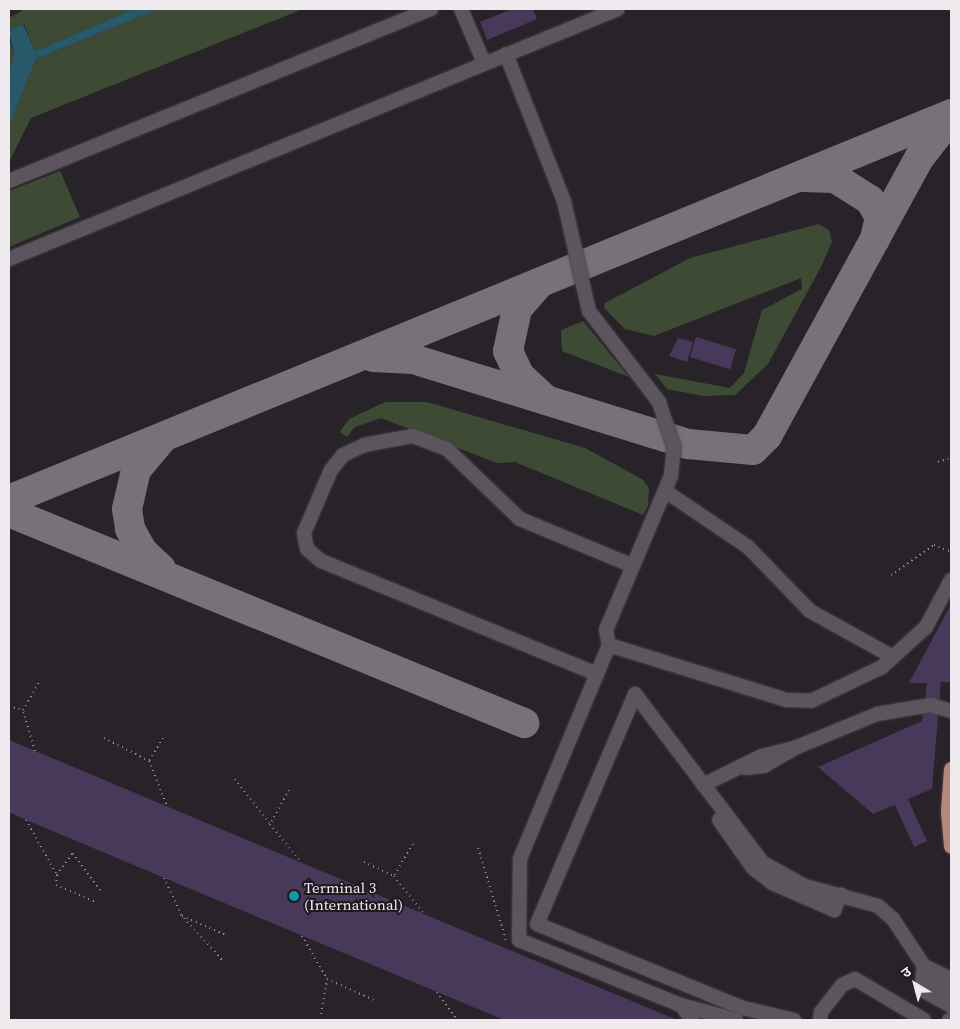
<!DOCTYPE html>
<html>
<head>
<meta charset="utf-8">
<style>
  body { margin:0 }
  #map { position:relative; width:960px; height:1029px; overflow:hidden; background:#282329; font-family:"Source Serif 4","Noto Sans Devanagari",serif }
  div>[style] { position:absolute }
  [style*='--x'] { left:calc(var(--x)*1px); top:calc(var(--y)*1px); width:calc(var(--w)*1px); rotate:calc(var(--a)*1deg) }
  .green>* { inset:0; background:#3d4b34 }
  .water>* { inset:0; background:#285969 }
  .taxiway>* { height:30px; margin:-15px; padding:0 15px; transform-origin:15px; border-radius:15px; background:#777278 }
  .building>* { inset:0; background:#483859; transform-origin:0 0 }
  .path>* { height:2px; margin-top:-1px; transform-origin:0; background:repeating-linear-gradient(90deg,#949095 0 1px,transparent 0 5px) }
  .roads { filter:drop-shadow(0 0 1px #464147) drop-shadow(0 0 1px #464147) }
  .minor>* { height:14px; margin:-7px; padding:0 7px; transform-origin:7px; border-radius:7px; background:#5c555d }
  .bridges { filter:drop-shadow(0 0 1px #464147) drop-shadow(0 0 1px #464147) }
  .major-bridge>* { height:15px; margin:-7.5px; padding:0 7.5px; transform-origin:7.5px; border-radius:7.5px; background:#b88679 }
  .dots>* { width:14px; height:14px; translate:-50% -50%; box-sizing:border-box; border:2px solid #1f191f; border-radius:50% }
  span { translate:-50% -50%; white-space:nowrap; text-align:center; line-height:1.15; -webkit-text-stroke:4px #1f191f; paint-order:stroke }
  .poi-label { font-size:15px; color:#eeeaee }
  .left { translate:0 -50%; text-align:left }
  .frame { position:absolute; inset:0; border:10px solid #eeeaee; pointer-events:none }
  .north { position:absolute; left:890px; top:959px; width:50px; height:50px; -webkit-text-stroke:4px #1f191f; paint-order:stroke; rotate:323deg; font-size:14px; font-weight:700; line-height:20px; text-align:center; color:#eeeaee }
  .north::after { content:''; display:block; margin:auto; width:18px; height:22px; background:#eeeaee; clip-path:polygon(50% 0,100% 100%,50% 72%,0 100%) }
</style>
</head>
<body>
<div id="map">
  <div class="green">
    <div style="clip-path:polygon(25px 9px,134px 9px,35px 51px,24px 24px,9px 31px,9px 18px)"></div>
    <div style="clip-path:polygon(159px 9px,303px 9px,31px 118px,9px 162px,9px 127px,36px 59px)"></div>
    <div style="clip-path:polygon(9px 39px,14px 55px,9px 73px)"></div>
    <div style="clip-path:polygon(60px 171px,80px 217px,9px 247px,9px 191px)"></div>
    <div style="clip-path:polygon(818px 224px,829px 230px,832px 242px,821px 267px,768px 364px,735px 395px,703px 396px,667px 389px,655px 374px,730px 388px,744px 373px,762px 310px,802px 289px,801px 278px,654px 336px,625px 329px,604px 308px,605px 303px,690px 258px)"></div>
    <div style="clip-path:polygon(583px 321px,629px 377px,562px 351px,561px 330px)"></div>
    <div style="clip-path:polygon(385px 402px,427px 402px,585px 448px,642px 479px,649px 488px,648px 506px,643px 515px,515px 462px,497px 463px,381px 418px,355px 427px,347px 437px,340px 432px,349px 419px)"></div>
  </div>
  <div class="water">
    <div style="clip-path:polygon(134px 9px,159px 9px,36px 59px,9px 127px,9px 73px,14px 55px,9px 31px,23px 24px,35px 51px)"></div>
  </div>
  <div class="taxiway">
    <div style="--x:803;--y:177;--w:32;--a:2"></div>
    <div style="--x:835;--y:178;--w:41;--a:32.2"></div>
    <div style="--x:870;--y:200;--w:20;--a:60"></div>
    <div style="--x:880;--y:217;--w:23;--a:103"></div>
    <div style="--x:537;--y:286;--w:30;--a:131"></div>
    <div style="--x:517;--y:309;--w:43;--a:102.1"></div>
    <div style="--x:508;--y:351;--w:26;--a:65"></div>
    <div style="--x:519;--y:375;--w:33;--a:43"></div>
    <div style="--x:373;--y:357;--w:40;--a:2.9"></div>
    <div style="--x:413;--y:359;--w:288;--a:17.2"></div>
    <div style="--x:688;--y:444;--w:65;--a:5.3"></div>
    <div style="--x:753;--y:450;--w:20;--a:-45"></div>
    <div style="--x:767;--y:436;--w:318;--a:-61.3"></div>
    <div style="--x:920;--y:157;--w:51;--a:-52.2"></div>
    <div style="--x:161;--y:440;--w:39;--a:130"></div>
    <div style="--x:136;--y:470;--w:40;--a:103"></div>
    <div style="--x:127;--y:509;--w:20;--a:81"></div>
    <div style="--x:130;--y:529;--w:25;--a:61"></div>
    <div style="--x:142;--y:551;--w:26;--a:43"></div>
    <div style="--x:9;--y:500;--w:1018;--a:-22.28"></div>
    <div style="--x:9;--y:512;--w:557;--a:22.28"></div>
  </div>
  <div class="building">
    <div style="clip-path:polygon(512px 9px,533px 9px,537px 19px,487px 40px,480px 22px)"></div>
    <div style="left:696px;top:337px;width:42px;height:21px;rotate:17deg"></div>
    <div style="clip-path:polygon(678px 338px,693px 342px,687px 362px,669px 356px)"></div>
    <div style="clip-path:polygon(951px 604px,951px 682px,941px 682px,932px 789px,908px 799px,927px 841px,914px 847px,895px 805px,873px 814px,818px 767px,922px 721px,927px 683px,909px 683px)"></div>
    <div style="clip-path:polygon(9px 740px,302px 863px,677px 1020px,504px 1020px,26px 820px,9px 812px)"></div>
  </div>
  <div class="path">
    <div style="--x:938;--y:462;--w:14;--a:-17"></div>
    <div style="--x:891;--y:575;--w:52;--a:-34.9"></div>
    <div style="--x:934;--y:545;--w:18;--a:22"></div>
    <div style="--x:9;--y:706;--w:15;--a:16"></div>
    <div style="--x:104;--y:738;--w:51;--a:27.1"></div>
    <div style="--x:163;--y:738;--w:27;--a:121"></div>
    <div style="--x:149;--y:761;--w:48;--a:68.2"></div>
    <div style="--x:35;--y:751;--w:43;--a:-106.3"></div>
    <div style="--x:23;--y:710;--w:32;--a:-60"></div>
    <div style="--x:235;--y:779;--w:57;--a:52.1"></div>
    <div style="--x:289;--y:790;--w:39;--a:119"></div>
    <div style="--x:270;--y:824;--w:50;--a:50.6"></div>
    <div style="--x:26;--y:820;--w:63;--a:60.6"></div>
    <div style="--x:57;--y:875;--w:27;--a:-54"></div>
    <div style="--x:73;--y:853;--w:46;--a:53.9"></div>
    <div style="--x:413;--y:844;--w:37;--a:121"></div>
    <div style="--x:394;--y:876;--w:48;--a:51.7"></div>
    <div style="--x:478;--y:848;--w:96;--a:73.1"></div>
    <div style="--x:364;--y:862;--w:33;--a:25"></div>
    <div style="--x:57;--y:875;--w:10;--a:96"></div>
    <div style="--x:56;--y:885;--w:43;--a:23"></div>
    <div style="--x:164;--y:878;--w:42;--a:64.7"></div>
    <div style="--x:182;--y:916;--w:50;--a:23.5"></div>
    <div style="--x:184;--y:918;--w:57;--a:47.9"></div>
    <div style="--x:302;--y:936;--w:50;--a:59.8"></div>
    <div style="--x:327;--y:979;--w:51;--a:24.1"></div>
    <div style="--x:437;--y:992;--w:34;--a:54"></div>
    <div style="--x:321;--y:1014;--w:36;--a:-80"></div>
  </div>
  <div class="roads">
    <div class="minor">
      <div style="--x:461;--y:9;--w:59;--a:66.9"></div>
      <div style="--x:506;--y:54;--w:158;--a:68.5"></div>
      <div style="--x:564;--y:201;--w:113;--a:77.2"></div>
      <div style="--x:589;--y:311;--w:115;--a:52.4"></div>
      <div style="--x:659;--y:402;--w:47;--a:71.6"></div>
      <div style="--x:674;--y:447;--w:29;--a:96"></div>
      <div style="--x:671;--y:476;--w:167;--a:112.9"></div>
      <div style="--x:606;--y:630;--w:15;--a:79"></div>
      <div style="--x:609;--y:645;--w:232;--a:112.6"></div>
      <div style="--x:520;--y:859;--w:81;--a:90.7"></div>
      <div style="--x:519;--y:940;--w:175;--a:21.9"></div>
      <div style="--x:681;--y:1005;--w:57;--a:15.3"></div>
      <div style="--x:9;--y:181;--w:456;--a:-22.2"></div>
      <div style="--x:9;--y:259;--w:658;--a:-22.32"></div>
      <div style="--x:665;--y:491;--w:100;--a:34"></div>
      <div style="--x:748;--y:547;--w:89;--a:45.9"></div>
      <div style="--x:810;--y:611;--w:95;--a:29"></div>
      <div style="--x:609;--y:645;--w:186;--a:17.2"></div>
      <div style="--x:787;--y:700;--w:24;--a:2"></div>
      <div style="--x:811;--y:701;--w:79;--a:-25.6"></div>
      <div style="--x:882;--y:667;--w:59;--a:-42.3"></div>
      <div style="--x:926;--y:627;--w:53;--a:-62"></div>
      <div style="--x:597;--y:674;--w:298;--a:-157.7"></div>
      <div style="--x:321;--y:561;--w:18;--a:-139"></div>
      <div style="--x:307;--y:549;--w:16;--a:-101"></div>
      <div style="--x:304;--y:533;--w:69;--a:-66.8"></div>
      <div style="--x:331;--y:470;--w:19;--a:-51"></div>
      <div style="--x:343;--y:455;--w:23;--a:-25"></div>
      <div style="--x:364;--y:445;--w:50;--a:-10.4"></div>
      <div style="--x:413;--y:436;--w:36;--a:21"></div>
      <div style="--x:447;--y:449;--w:101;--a:43.8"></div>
      <div style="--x:520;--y:519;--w:122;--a:22.6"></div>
      <div style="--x:746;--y:768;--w:18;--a:-6"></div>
      <div style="--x:764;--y:766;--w:38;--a:-30"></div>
      <div style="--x:703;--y:785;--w:66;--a:-26.2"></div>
      <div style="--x:762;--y:756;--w:36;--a:-14"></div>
      <div style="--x:797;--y:747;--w:87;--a:-22.4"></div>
      <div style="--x:877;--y:714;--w:55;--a:-9.5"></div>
      <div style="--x:931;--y:705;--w:21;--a:17"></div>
      <div style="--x:719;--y:820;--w:59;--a:54.7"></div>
      <div style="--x:753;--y:868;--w:24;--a:38"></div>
      <div style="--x:772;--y:883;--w:68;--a:23.5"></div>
      <div style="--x:834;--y:910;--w:17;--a:-66"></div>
      <div style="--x:924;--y:966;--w:30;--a:26"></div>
      <div style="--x:923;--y:972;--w:18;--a:93"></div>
      <div style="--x:922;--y:990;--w:33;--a:29"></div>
      <div style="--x:681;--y:1005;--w:19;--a:54"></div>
      <div style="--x:794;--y:1020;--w:52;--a:-166.8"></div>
      <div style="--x:743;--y:1008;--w:222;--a:-157.8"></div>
      <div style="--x:537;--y:924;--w:250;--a:-66.9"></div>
      <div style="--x:635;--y:694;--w:212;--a:52.9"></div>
      <div style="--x:763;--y:863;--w:48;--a:28.7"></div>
      <div style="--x:805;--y:886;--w:76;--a:15.3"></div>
      <div style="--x:878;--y:906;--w:20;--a:41"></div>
      <div style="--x:893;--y:919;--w:56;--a:56.6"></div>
      <div style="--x:924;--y:966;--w:11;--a:85"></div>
      <div style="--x:925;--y:977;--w:30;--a:30"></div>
      <div style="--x:820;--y:1020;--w:8;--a:-83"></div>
      <div style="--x:821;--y:1012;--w:34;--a:-52"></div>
      <div style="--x:842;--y:985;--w:14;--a:-25"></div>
      <div style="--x:855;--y:979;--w:80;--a:30.7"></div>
      <div style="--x:949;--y:1020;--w:2;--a:0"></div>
    </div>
  </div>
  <div class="bridges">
    <div class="major-bridge">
      <div style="--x:951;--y:769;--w:42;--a:94.1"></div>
      <div style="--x:948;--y:811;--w:35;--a:85"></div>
    </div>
  </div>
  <div class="dots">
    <div style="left:294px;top:896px;background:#0f9aa8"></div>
  </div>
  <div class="poi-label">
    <span class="left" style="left:304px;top:896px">Terminal 3<br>(International)</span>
  </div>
  <div class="frame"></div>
  <div class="north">उ</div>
</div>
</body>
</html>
